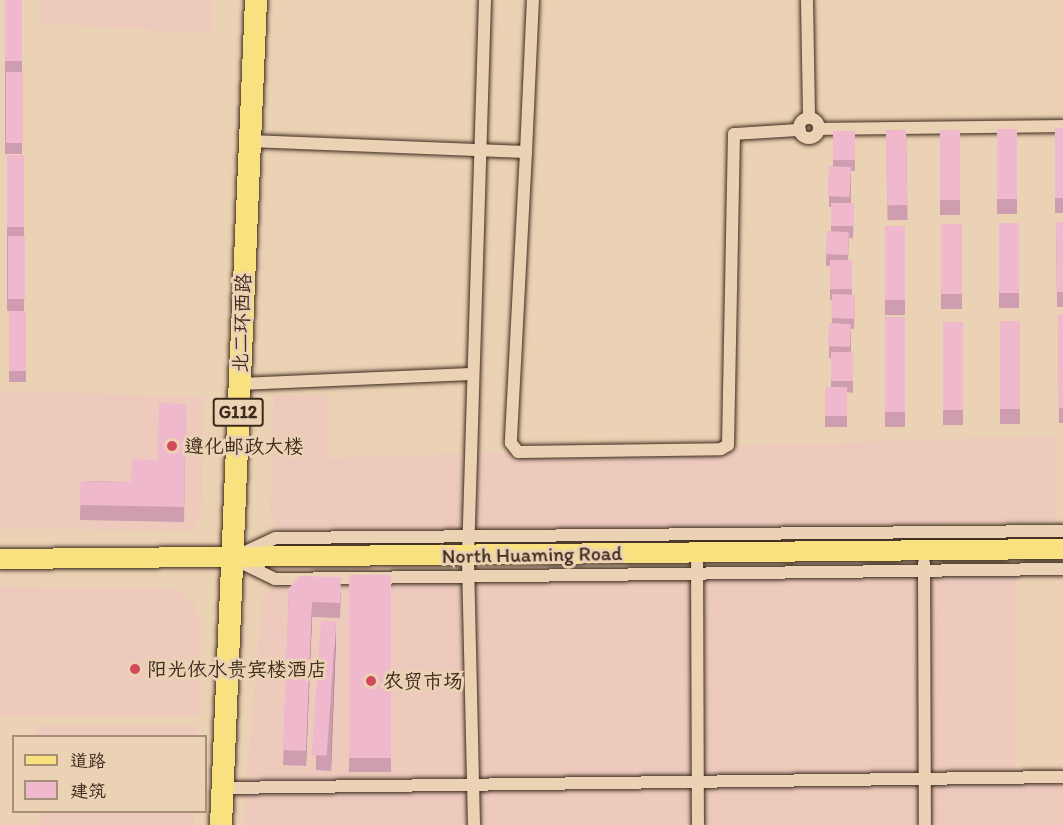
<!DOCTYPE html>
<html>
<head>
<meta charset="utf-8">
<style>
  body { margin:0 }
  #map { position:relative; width:1063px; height:825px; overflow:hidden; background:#ecd2b4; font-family:Itim,"LXGW WenKai TC",sans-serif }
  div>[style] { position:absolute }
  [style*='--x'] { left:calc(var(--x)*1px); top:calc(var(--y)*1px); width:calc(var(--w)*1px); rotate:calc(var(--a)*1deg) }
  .built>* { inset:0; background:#edcabc; transform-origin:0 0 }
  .roads { filter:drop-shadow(0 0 2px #3b2a1e) drop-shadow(0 0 2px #3b2a1e) }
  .street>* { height:12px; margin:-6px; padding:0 6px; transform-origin:6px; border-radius:6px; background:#ecd2b4 }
  .street>.ring { margin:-6px; padding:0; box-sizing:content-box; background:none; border:12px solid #ecd2b4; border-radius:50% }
  .primary>* { height:20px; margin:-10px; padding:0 10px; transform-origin:10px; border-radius:10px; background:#fae180 }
  .highway>* { height:22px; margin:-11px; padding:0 11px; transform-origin:11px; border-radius:11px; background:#fae180 }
  .wall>* { inset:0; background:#ce9eb0; transform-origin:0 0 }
  .shaded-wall>* { inset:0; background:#a88190 }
  .building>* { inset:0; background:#f0b8cd; transform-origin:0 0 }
  .dots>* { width:16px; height:16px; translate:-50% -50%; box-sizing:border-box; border:3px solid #ecd2b4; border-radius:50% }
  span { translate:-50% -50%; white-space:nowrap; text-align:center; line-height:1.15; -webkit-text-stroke:6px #ecd2b4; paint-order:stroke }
  .shield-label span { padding:2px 4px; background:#ecd2b4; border:2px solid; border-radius:4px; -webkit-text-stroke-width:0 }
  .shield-label { font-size:18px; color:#3b2a1e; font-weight:700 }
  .street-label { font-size:20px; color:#3b2a1e }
  .poi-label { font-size:20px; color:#3b2a1e }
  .left { translate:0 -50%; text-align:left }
  .legend { position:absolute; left:12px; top:735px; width:195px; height:78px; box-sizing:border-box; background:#ecd2b4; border:2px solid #a58f78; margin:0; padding:8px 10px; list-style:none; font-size:18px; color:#3b2a1e }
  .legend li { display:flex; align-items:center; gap:12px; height:30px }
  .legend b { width:30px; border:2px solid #a58f78 }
</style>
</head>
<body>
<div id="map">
  <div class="built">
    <div style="clip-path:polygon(41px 0,213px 0,213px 34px,41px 23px)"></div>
    <div style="clip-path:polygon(0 391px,204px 396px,201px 519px,192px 531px,0 528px)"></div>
    <div style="clip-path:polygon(274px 395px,328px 395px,328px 458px,1055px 436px,1056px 521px,290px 535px,277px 527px,270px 515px)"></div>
    <div style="clip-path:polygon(1016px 571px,1016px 771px,1063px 770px,1063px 825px,243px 825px,262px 597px,275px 587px,296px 581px)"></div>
    <div style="clip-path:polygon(0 586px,168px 588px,180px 592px,194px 604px,200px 621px,199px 716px,0 717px)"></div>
    <div style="left:36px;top:726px;width:162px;height:10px"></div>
    <div style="left:40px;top:812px;width:154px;height:13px"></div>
  </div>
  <div class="roads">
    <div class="street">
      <div style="--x:807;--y:0;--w:118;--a:89"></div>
      <div class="ring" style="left:799px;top:118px;width:8px;height:8px"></div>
      <div style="--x:819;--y:129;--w:244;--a:-0.7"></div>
      <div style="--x:250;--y:141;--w:276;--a:2.3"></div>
      <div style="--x:526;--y:152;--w:291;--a:93"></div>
      <div style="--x:511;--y:443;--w:11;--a:52"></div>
      <div style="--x:518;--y:452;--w:203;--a:-0.8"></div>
      <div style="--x:721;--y:449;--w:8;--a:-30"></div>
      <div style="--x:728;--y:445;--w:311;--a:-88.9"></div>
      <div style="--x:734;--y:134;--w:66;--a:-3.5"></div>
      <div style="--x:526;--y:152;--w:152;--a:-87.4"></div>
      <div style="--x:240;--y:384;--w:231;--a:-2.5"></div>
      <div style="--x:697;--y:553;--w:272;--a:89.8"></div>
      <div style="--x:241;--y:554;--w:38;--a:-25"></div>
      <div style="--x:276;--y:538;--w:787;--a:-0.51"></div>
      <div style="--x:236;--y:560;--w:43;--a:26"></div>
      <div style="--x:275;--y:579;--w:788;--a:-0.73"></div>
      <div style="--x:924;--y:563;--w:262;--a:89.8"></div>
      <div style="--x:222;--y:788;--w:841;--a:-0.75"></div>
      <div style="--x:474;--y:825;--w:269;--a:-91.3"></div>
      <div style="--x:468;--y:556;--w:556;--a:-88.25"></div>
    </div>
    <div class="primary">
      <div style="--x:0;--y:559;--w:1063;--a:-0.54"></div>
    </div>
    <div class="highway">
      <div style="--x:221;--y:825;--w:826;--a:-87.57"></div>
    </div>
  </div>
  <div class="wall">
    <div style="left:5px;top:0;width:17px;height:154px"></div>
    <div style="left:1055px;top:128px;width:8px;height:85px"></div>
    <div style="left:997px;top:129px;width:20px;height:85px"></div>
    <div style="left:906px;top:130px;width:90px;height:20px;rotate:89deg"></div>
    <div style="left:940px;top:130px;width:20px;height:85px"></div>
    <div style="clip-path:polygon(833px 131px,855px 131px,855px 171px,851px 171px,851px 203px,854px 203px,853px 238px,849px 238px,848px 260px,852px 260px,852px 295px,855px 295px,854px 329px,851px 329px,851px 352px,853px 352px,853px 393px,847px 392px,847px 427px,825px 427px,825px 387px,831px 387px,831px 358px,829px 358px,829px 323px,832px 323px,832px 300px,830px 300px,830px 266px,826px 266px,827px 231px,831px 231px,831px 207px,829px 207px,829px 166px,833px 167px)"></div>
    <div style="left:7px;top:155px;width:17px;height:156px"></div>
    <div style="clip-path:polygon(1056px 222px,1063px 222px,1063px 307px,1057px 307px)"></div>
    <div style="left:999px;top:223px;width:20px;height:85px"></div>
    <div style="left:941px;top:224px;width:21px;height:85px"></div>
    <div style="left:885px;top:226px;width:20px;height:89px"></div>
    <div style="left:9px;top:311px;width:17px;height:71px"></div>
    <div style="clip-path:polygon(1058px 315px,1063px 315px,1063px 423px,1059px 423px)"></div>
    <div style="left:885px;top:317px;width:20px;height:110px"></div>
    <div style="left:1000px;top:321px;width:20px;height:103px"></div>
    <div style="left:943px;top:322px;width:20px;height:103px"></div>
    <div style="clip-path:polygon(186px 404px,184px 522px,80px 520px,81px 481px,131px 482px,158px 460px)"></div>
    <div style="left:349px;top:575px;width:42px;height:197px"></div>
    <div style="clip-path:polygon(289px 588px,341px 592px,340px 618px,312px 617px,306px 766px,283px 765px)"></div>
    <div style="clip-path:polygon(336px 637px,331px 771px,316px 770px,316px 755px)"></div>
  </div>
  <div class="shaded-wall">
    <div style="clip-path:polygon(312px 602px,312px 617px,306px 766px,306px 751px)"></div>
    <div style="clip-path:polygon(336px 622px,336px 637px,331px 771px,331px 756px)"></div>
  </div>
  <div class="building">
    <div style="left:5px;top:0;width:17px;height:61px"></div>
    <div style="left:6px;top:72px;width:17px;height:71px"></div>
    <div style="left:1055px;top:128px;width:8px;height:70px"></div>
    <div style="left:997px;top:129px;width:20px;height:70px"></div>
    <div style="left:906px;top:130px;width:75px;height:20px;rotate:89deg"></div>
    <div style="left:940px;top:130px;width:20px;height:70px"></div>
    <div style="left:833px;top:131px;width:22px;height:29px"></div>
    <div style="left:7px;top:155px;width:17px;height:72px"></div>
    <div style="left:829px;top:166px;width:22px;height:30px;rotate:3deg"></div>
    <div style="left:831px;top:203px;width:23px;height:23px"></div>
    <div style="clip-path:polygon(1056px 222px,1063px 222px,1063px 292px,1057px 292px)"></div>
    <div style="left:999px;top:223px;width:20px;height:70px"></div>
    <div style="left:941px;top:224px;width:21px;height:70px"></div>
    <div style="left:885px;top:226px;width:20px;height:74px"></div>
    <div style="left:827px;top:231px;width:22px;height:23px;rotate:3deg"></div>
    <div style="left:8px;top:236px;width:17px;height:63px"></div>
    <div style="left:830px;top:260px;width:22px;height:29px"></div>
    <div style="left:832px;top:294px;width:23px;height:24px;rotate:2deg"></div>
    <div style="left:9px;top:311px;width:17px;height:60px"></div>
    <div style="clip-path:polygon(1058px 315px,1063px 315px,1063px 408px,1059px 408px)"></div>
    <div style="left:885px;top:317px;width:20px;height:95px"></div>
    <div style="left:1000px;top:321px;width:20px;height:88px"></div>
    <div style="left:943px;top:322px;width:20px;height:88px"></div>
    <div style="left:829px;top:323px;width:22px;height:23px;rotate:3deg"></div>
    <div style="left:831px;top:352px;width:22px;height:29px"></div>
    <div style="left:825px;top:387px;width:22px;height:29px"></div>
    <div style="clip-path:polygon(159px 403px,186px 404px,184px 507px,80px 505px,81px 481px,131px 482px,132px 459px,158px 460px)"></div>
    <div style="left:349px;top:575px;width:42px;height:183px"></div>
    <div style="clip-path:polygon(300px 576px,341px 577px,340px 603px,312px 602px,306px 751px,283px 750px,289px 588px)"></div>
    <div style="left:321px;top:621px;width:15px;height:134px;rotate:4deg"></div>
  </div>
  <div class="dots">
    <div style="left:172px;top:446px;background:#d1495b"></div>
    <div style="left:135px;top:669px;background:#d1495b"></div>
    <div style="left:371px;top:681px;background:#d1495b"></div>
  </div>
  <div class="shield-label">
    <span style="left:238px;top:412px">G112</span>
  </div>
  <div class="street-label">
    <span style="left:242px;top:323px;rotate:-88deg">北二环西路</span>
    <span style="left:532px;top:555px;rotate:-1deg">North Huaming Road</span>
  </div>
  <div class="poi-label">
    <span class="left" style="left:184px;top:446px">遵化邮政大楼</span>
    <span class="left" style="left:147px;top:669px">阳光依水贵宾楼酒店</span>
    <span class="left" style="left:383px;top:681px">农贸市场</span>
  </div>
  <ul class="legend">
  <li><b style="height:8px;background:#fae180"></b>道路</li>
  <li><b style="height:16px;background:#f0b8cd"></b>建筑</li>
  </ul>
</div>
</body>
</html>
